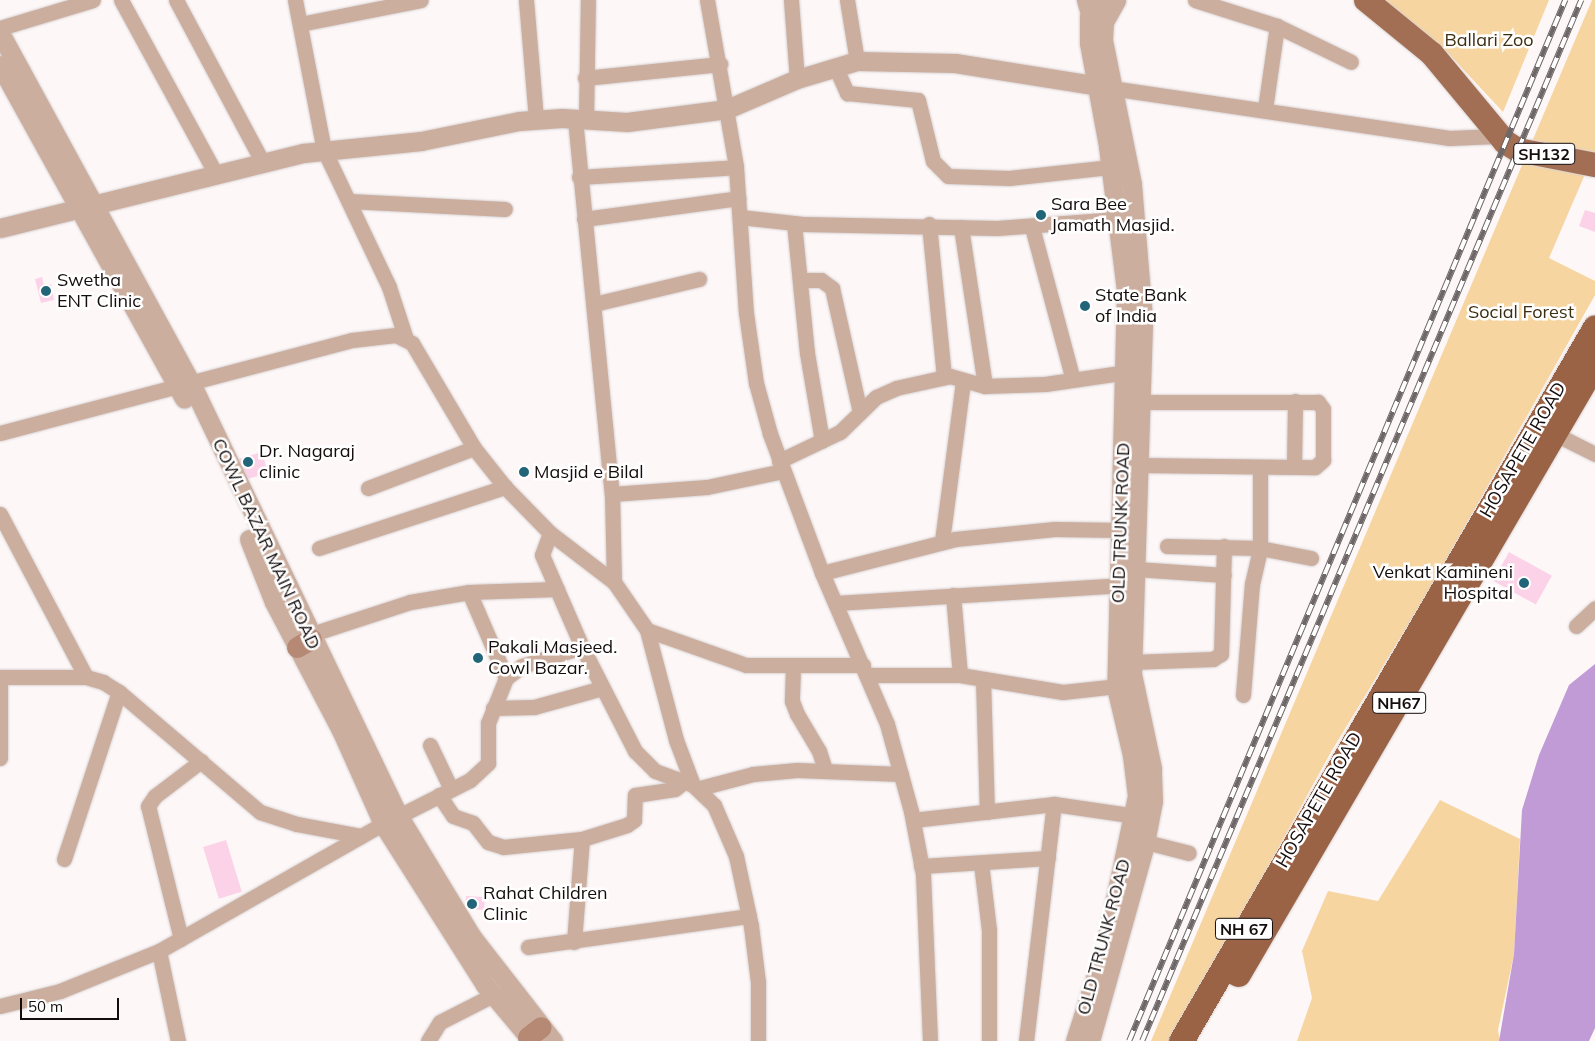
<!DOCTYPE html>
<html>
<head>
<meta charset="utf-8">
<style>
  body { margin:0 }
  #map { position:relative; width:1595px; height:1041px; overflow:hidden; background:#fdf7f8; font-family:Mulish,sans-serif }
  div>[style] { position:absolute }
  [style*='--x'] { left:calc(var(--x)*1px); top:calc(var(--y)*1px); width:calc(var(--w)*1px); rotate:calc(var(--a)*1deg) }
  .green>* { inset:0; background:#f7d5a0 }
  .water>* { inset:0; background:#c19bd5 }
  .building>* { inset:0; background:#fcd2e8; transform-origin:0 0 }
  .roads { filter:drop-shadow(0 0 1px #d8d2d2) drop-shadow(0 0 1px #d8d2d2) }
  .minor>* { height:15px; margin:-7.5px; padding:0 7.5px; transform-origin:7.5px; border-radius:7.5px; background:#ccae9f }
  .tertiary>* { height:19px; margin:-9.5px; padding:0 9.5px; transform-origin:9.5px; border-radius:9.5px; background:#ccae9f }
  .secondary>* { height:21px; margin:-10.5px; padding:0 10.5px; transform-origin:10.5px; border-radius:10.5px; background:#b58973 }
  .primary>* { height:24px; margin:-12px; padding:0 12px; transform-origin:12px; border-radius:12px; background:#a36f54 }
  .trunk>* { height:25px; margin:-12.5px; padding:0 12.5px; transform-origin:12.5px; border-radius:12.5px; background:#9b6346 }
  .rail>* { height:5.5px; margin-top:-2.75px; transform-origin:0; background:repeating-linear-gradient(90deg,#fff 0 11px,#6e6767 0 22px); box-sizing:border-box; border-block:1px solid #6e6767 }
  .dots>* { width:14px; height:14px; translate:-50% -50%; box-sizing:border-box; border:2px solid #fff; border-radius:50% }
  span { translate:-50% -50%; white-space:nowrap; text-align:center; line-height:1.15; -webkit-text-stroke:5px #fff; paint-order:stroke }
  .shield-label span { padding:1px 4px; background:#fff; border:1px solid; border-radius:4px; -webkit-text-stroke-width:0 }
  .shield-label { font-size:16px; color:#150d0d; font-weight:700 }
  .park-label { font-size:18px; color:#3e2e12 }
  .poi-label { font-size:18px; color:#150d0d }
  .left { translate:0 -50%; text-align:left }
  .right { translate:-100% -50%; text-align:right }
  .street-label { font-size:18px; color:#150d0d }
  .scale { position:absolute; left:20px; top:998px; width:99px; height:22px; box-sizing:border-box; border:2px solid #150d0d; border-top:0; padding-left:6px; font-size:15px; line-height:18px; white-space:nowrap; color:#150d0d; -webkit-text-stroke:4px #fff; paint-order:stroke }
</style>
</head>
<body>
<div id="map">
  <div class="green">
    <div style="clip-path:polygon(1381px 0,1549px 0,1503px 112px,1446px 51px)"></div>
    <div style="clip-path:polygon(1592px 0,1595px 0,1595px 151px,1549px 258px,1595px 281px,1595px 295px,1429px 590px,1331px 752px,1172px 1041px,1151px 1041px)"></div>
    <div style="clip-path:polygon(1440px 800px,1520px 839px,1514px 954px,1498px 1030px,1500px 1041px,1297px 1041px,1312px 998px,1302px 951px,1328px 891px,1378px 901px)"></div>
  </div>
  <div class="water">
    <div style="clip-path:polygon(1595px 664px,1595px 1028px,1589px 1041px,1499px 1041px,1514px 954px,1522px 810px,1539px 755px,1569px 685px)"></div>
  </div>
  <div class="building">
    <div style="clip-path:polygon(1585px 210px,1595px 213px,1595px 232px,1579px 226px)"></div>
    <div style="clip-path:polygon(42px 277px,44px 286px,51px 284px,54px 300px,41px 303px,35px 279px)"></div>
    <div style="left:262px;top:452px;width:22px;height:26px;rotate:74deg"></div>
    <div style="left:1509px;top:552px;width:49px;height:33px;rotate:29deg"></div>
    <div style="left:226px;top:840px;width:54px;height:24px;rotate:73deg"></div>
    <div style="left:466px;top:896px;width:19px;height:13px;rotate:3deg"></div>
  </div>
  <div class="roads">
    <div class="minor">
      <div style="--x:121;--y:0;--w:200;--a:61.4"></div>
      <div style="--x:176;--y:0;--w:185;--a:61.9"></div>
      <div style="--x:295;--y:0;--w:153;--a:79.1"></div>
      <div style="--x:324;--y:150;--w:152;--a:64.6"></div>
      <div style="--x:389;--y:287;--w:55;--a:71.9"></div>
      <div style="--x:526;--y:0;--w:120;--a:85.2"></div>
      <div style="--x:707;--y:0;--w:169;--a:80.1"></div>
      <div style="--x:736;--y:167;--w:146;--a:86.1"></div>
      <div style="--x:746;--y:313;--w:71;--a:81.9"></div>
      <div style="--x:756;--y:383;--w:53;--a:74.6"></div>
      <div style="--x:770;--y:434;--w:148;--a:69.5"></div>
      <div style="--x:822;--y:573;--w:164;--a:66.7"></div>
      <div style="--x:887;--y:724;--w:90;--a:74.6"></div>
      <div style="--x:911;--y:811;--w:64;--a:79.2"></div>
      <div style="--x:923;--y:874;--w:167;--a:87.6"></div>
      <div style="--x:791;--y:0;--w:79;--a:85.7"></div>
      <div style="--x:847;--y:0;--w:62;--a:80.7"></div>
      <div style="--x:1084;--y:0;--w:18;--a:74"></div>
      <div style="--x:1195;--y:0;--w:86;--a:17.6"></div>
      <div style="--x:1277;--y:26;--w:82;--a:25.9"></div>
      <div style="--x:300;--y:24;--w:123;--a:-11.2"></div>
      <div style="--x:0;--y:28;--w:97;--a:-16.8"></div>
      <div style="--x:835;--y:66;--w:30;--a:66"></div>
      <div style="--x:847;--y:93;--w:71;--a:5.6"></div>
      <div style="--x:918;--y:100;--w:63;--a:76.2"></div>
      <div style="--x:933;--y:161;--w:21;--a:45"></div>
      <div style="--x:948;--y:176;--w:61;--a:1.9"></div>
      <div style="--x:1009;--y:178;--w:103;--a:-6.2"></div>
      <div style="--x:585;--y:78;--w:136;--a:-5.9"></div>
      <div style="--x:1111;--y:88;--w:342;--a:8.4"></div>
      <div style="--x:1449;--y:138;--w:48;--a:-2.4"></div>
      <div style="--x:1265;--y:109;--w:84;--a:-81.8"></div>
      <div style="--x:575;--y:119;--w:377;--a:84.4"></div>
      <div style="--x:612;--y:494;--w:88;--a:88.7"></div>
      <div style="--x:586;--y:121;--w:121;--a:-89.1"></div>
      <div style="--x:579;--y:177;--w:157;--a:-3.6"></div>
      <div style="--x:349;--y:201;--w:156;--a:2.9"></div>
      <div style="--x:740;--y:217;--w:63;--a:6.3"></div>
      <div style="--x:803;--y:224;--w:194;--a:1.2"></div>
      <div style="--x:997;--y:228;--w:121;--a:-4.3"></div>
      <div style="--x:584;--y:219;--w:156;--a:-7.7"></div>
      <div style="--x:794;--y:223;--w:131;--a:84.3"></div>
      <div style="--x:807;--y:353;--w:89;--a:80.3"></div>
      <div style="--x:929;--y:224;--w:154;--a:84.4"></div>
      <div style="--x:961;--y:227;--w:161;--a:81.4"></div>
      <div style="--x:1032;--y:227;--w:158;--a:75"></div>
      <div style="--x:800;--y:280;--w:21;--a:0"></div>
      <div style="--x:821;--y:280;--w:14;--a:36"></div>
      <div style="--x:832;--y:288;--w:127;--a:77.3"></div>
      <div style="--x:594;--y:304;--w:108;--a:-13.4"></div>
      <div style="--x:0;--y:433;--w:364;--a:-14.8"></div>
      <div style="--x:352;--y:340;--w:44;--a:-6.5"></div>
      <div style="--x:396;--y:335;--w:18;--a:27"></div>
      <div style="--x:412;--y:343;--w:122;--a:59.4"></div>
      <div style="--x:474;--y:448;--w:50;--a:51.5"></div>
      <div style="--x:505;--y:487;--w:64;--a:45.6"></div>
      <div style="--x:550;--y:533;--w:81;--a:37.4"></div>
      <div style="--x:614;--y:582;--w:58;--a:55.5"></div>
      <div style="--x:647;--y:630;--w:114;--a:75.2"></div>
      <div style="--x:676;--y:740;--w:48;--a:69.3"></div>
      <div style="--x:693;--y:785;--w:29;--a:44"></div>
      <div style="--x:714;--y:805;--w:56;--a:66.7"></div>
      <div style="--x:736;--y:856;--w:72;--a:77.9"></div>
      <div style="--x:751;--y:926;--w:56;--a:82.9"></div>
      <div style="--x:758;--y:982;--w:59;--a:90"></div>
      <div style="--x:1555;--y:434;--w:45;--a:26.6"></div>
      <div style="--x:779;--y:461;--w:68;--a:-25.4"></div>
      <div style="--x:840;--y:432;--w:50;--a:-44.2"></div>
      <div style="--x:876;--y:397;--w:22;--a:-24"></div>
      <div style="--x:896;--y:388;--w:55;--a:-12.5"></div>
      <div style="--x:950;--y:376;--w:36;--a:16"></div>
      <div style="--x:985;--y:386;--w:60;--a:-1.9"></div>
      <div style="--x:1045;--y:384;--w:90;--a:-8.3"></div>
      <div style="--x:1139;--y:465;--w:176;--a:0.7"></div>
      <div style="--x:1315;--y:467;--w:11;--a:-41"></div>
      <div style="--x:1323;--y:460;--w:51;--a:-90"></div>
      <div style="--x:1323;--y:409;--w:9;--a:-126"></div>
      <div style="--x:1318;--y:402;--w:175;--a:180"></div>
      <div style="--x:1294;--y:467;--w:66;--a:-89.1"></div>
      <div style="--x:368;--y:488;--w:113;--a:-20.7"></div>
      <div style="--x:612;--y:494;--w:95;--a:-4.2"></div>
      <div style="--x:707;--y:487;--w:78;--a:-11.9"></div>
      <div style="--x:0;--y:514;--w:184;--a:62.2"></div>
      <div style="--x:550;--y:533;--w:23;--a:110"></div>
      <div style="--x:542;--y:555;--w:100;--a:66.5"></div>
      <div style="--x:582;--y:647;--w:117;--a:63"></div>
      <div style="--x:635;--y:751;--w:28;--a:45"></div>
      <div style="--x:655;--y:771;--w:40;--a:20.2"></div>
      <div style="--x:942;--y:541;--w:160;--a:-82.5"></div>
      <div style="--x:1167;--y:546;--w:93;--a:1.2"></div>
      <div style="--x:1260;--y:548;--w:52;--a:11.1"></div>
      <div style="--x:319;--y:548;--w:196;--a:-18.2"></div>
      <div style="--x:1136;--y:569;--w:88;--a:3.9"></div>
      <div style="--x:822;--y:573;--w:137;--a:-14.3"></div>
      <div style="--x:955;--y:539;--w:100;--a:-5.7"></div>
      <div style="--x:1055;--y:529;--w:67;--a:0.9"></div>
      <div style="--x:469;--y:592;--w:94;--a:66.7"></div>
      <div style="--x:953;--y:595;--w:80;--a:85"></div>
      <div style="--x:836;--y:603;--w:284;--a:-3.6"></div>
      <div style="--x:1576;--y:626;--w:26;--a:-43"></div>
      <div style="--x:647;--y:630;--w:105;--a:19.5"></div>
      <div style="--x:746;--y:665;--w:117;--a:0"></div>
      <div style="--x:309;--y:635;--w:106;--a:-18.1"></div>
      <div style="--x:410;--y:602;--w:60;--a:-9.6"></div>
      <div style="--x:469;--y:592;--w:88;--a:-2"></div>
      <div style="--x:1132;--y:662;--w:81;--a:-2.1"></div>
      <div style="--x:1213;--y:659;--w:9;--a:-32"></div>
      <div style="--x:1221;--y:654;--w:108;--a:-88.4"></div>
      <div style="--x:793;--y:668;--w:33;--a:92"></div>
      <div style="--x:792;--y:701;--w:14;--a:69"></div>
      <div style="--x:797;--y:714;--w:43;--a:59.3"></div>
      <div style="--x:819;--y:751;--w:20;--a:72"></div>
      <div style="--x:868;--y:675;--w:92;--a:0"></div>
      <div style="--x:960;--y:675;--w:104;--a:9.4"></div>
      <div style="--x:1063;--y:692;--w:63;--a:-6.3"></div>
      <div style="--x:0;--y:677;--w:86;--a:0"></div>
      <div style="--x:86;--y:677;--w:18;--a:16"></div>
      <div style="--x:103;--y:682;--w:19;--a:32"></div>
      <div style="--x:119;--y:692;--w:185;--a:40.4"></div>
      <div style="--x:260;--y:812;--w:39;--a:18"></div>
      <div style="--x:297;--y:824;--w:65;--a:10.6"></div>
      <div style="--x:983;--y:679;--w:133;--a:88.3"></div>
      <div style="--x:1243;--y:695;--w:111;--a:-85.4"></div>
      <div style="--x:1252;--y:584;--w:37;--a:-77"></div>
      <div style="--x:1260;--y:548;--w:80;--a:-90"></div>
      <div style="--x:493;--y:708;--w:41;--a:-1.4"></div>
      <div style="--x:534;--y:707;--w:71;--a:-15.6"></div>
      <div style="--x:430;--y:745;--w:49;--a:64.5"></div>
      <div style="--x:0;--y:758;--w:81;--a:-90"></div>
      <div style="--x:700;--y:788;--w:55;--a:-14.8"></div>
      <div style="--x:753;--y:774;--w:44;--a:-5.2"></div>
      <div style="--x:797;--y:770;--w:104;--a:2.2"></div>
      <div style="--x:439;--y:795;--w:25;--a:56"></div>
      <div style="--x:453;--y:816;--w:21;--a:19"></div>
      <div style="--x:473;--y:823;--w:24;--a:52"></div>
      <div style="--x:488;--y:842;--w:16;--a:18"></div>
      <div style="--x:503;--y:847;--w:79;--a:-5.8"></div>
      <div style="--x:582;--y:839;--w:47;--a:-17.3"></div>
      <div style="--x:627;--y:825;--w:9;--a:-36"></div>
      <div style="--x:634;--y:820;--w:25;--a:-88"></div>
      <div style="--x:635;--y:795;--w:40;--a:-8.5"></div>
      <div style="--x:675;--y:789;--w:13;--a:-39"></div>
      <div style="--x:913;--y:820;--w:142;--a:-6.5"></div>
      <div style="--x:1054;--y:804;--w:90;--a:8.3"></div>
      <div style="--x:1146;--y:842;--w:44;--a:14.3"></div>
      <div style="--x:64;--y:859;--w:176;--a:-71.8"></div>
      <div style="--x:981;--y:863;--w:67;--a:83.2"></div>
      <div style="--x:989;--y:930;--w:111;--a:90"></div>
      <div style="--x:921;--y:866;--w:127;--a:-3.6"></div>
      <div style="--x:181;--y:939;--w:137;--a:-103.9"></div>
      <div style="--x:148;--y:806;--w:12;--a:-55"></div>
      <div style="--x:155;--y:796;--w:58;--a:-37.3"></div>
      <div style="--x:574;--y:942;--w:103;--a:-85.6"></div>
      <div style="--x:528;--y:947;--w:223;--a:-8"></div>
      <div style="--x:159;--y:951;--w:92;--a:78.1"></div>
      <div style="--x:0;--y:1006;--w:62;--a:-14"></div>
      <div style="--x:60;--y:991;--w:107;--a:-22"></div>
      <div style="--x:159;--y:951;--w:257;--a:-29.6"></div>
      <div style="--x:383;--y:824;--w:97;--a:-26.8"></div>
      <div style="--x:470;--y:780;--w:25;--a:-43"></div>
      <div style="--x:488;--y:763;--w:40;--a:-90"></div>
      <div style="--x:488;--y:723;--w:48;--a:-68.2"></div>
      <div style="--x:506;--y:678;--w:20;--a:-37"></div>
      <div style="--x:522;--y:666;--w:63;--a:-17.6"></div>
      <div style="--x:428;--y:1041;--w:22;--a:-58"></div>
      <div style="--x:440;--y:1022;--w:59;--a:-27"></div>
      <div style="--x:1026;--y:1041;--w:239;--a:-83.3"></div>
    </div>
    <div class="tertiary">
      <div style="--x:1097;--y:0;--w:19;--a:115"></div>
      <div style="--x:1089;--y:17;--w:26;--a:90"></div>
      <div style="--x:1089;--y:43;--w:105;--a:79.5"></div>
      <div style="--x:1108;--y:146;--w:146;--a:82.9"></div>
      <div style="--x:1126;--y:291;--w:396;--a:91.4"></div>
      <div style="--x:1116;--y:687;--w:70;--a:76.8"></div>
      <div style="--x:1132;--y:755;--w:41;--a:83"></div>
      <div style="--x:1137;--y:796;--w:139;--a:102"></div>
      <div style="--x:0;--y:33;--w:399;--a:61.4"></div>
      <div style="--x:191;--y:383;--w:479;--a:64.4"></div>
      <div style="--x:398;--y:815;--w:143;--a:58.8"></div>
      <div style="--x:472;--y:937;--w:132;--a:52.1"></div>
      <div style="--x:0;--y:65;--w:381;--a:61.1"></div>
      <div style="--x:0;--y:228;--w:312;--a:-13.9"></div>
      <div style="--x:303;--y:153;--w:119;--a:-5.8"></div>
      <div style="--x:421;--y:141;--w:100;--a:-11.5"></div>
      <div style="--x:519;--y:121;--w:43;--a:-4"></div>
      <div style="--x:562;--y:118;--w:65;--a:3.5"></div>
      <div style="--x:627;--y:122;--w:101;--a:-7.4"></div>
      <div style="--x:727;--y:109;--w:76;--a:-23.2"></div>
      <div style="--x:797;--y:79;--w:63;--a:-16.7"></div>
      <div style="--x:857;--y:61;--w:98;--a:1.2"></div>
      <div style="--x:955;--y:63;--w:158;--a:9.1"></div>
      <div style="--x:249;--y:539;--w:68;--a:68.4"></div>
      <div style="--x:274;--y:602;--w:144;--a:62.4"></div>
      <div style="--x:341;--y:730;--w:103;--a:65.9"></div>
      <div style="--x:383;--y:824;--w:191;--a:57.6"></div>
      <div style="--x:485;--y:985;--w:73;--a:50"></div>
      <div style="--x:1075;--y:1041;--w:79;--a:-72.3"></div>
      <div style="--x:1090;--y:1041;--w:200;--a:-74.4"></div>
      <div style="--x:1144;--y:848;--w:48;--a:-79.2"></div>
      <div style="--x:1153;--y:801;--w:33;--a:-92"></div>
      <div style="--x:1152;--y:768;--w:96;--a:-102"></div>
      <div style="--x:1132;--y:674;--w:356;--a:-88.2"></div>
      <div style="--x:1143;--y:318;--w:134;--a:-94.7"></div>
      <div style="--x:1132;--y:184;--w:147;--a:-101.4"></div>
      <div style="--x:1103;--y:40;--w:18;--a:-87"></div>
      <div style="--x:1104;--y:22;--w:25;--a:-61"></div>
    </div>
    <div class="secondary">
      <div style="--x:297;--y:647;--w:16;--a:-30"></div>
      <div style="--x:528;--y:1037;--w:16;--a:-38"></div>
    </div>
    <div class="primary">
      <div style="--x:1366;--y:0;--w:85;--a:39.3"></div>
      <div style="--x:1432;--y:54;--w:114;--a:50.3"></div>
      <div style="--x:1505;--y:142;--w:15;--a:32"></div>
      <div style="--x:1518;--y:150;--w:78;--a:11"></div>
    </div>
    <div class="trunk">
      <div style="--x:1238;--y:974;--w:708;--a:-59.7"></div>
      <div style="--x:1181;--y:1041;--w:825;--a:-59.89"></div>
    </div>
  </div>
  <div class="rail">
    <div style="--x:1129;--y:1041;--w:1129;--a:-67.27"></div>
    <div style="--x:1142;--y:1041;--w:1130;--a:-67.13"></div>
  </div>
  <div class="dots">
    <div style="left:1041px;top:215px;background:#226578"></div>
    <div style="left:46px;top:291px;background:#226578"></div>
    <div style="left:1085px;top:306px;background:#226578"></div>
    <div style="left:248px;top:462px;background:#226578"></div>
    <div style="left:524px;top:472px;background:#226578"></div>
    <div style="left:1524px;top:583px;background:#226578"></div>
    <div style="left:478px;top:658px;background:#226578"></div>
    <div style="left:472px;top:904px;background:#226578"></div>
  </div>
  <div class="shield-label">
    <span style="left:1544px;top:154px">SH132</span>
    <span style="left:1399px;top:703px">NH67</span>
    <span style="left:1244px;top:929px">NH 67</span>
  </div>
  <div class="park-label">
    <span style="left:1489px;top:40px">Ballari Zoo</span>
    <span style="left:1521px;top:312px">Social Forest</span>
  </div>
  <div class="poi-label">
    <span class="left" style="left:1051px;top:215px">Sara Bee<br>Jamath Masjid.</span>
    <span class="left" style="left:57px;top:291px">Swetha<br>ENT Clinic</span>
    <span class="left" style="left:1095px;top:306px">State Bank<br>of India</span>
    <span class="left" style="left:259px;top:462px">Dr. Nagaraj<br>clinic</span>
    <span class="left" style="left:534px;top:472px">Masjid e Bilal</span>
    <span class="right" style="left:1513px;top:583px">Venkat Kamineni<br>Hospital</span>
    <span class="left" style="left:488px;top:658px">Pakali Masjeed.<br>Cowl Bazar.</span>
    <span class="left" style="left:483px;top:904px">Rahat Children<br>Clinic</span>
  </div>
  <div class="street-label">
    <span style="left:1523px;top:450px;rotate:-60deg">HOSAPETE ROAD</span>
    <span style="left:1121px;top:523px;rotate:-88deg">OLD TRUNK ROAD</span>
    <span style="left:266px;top:544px;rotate:65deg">COWL BAZAR MAIN ROAD</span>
    <span style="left:1319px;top:800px;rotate:-60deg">HOSAPETE ROAD</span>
    <span style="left:1104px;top:937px;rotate:-75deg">OLD TRUNK ROAD</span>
  </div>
  <div class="scale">50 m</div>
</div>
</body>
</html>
